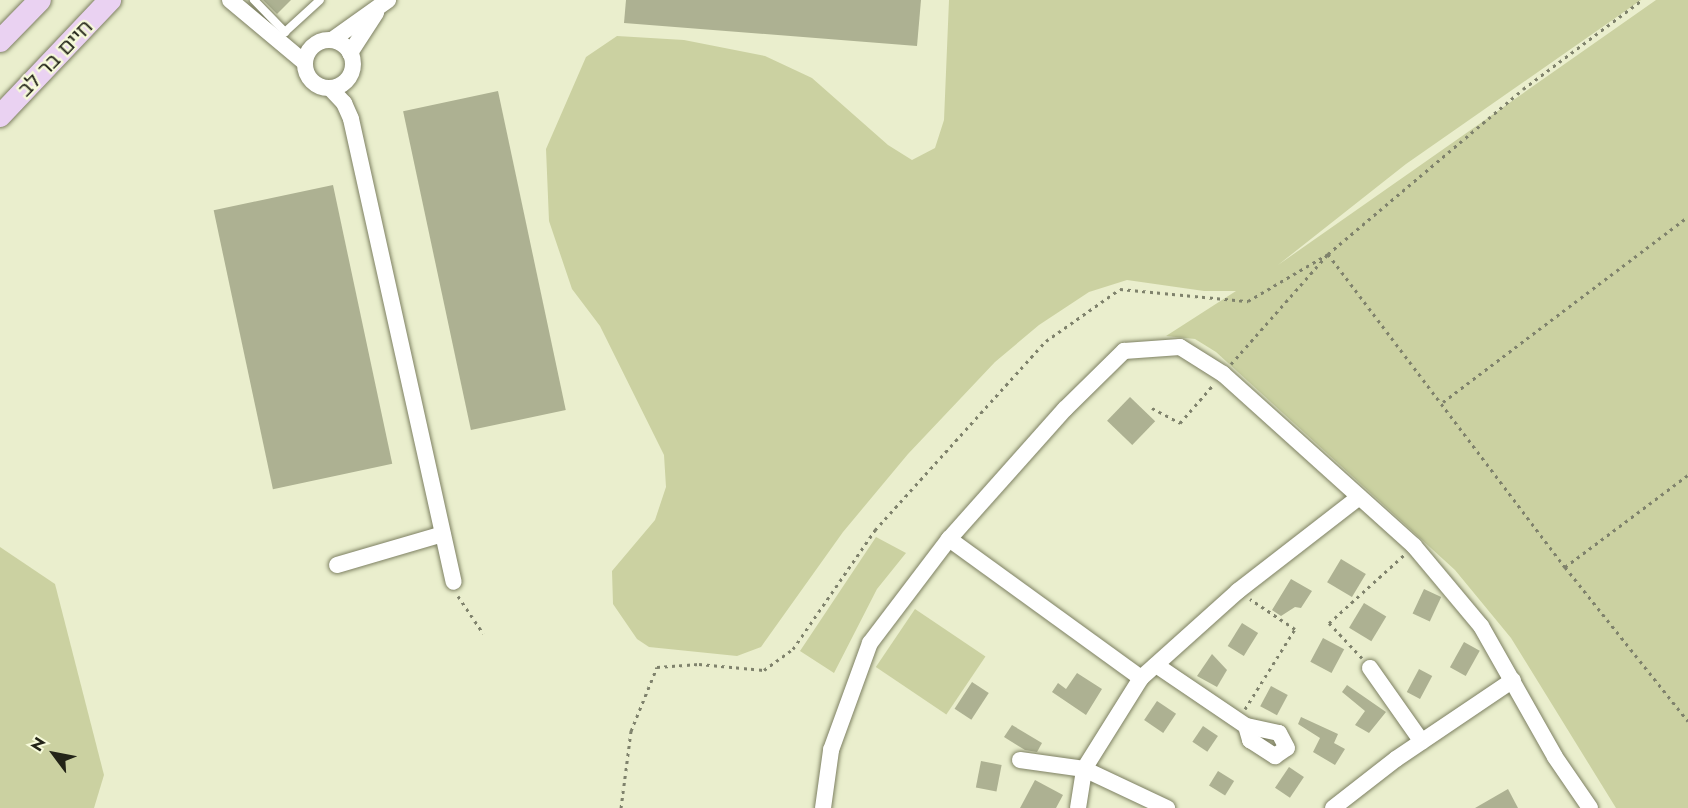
<!DOCTYPE html>
<html>
<head>
<meta charset="utf-8">
<style>
  body { margin:0 }
  #map { position:relative; width:1688px; height:808px; overflow:hidden; background:#eaeecd; font-family:Jost,"Noto Sans Hebrew",sans-serif }
  div>[style] { position:absolute }
  [style*='--x'] { left:calc(var(--x)*1px); top:calc(var(--y)*1px); width:calc(var(--w)*1px); rotate:calc(var(--a)*1deg) }
  .green>* { inset:0; background:#cbd1a1; transform-origin:0 0 }
  .building>* { inset:0; background:#adb192; transform-origin:0 0 }
  .path>* { height:3px; margin-top:-1.5px; transform-origin:0; background:repeating-linear-gradient(90deg,#7f826c 0 3px,transparent 0 7.5px) }
  .roads { filter:drop-shadow(0 0 2px #7d8062) drop-shadow(0 0 2px #7d8062) }
  .service>* { height:8px; margin:-4px; padding:0 4px; transform-origin:4px; border-radius:4px; background:#fff }
  .minor>* { height:16px; margin:-8px; padding:0 8px; transform-origin:8px; border-radius:8px; background:#fff }
  .minor>.ring { margin:-8px; padding:0; box-sizing:content-box; background:none; border:16px solid #fff; border-radius:50% }
  .secondary>* { height:22px; margin:-11px; padding:0 11px; transform-origin:11px; border-radius:11px; background:#ead2f2 }
  span { translate:-50% -50%; white-space:nowrap; text-align:center; line-height:1.15; -webkit-text-stroke:4.5px #f7fbda; paint-order:stroke }
  .street-label { font-size:21px; color:#232418 }
  .north { position:absolute; left:24px; top:724px; width:60px; height:60px; -webkit-text-stroke:4px #f7fbda; paint-order:stroke; rotate:302deg; font-size:16px; font-weight:700; line-height:24px; text-align:center; color:#232418 }
  .north::after { content:''; display:block; margin:auto; width:21px; height:27px; background:#232418; clip-path:polygon(50% 0,100% 100%,50% 72%,0 100%) }
</style>
</head>
<body>
<div id="map">
  <div class="green">
    <div style="clip-path:polygon(949px 0,1641px 0,1406px 164px,1278px 265px,1656px 0,1688px 0,1688px 808px,1616px 808px,1511px 638px,1455px 570px,1216px 352px,1195px 339px,1166px 336px,1236px 291px,1204px 291px,1127px 280px,1089px 292px,1039px 325px,995px 362px,908px 454px,843px 532px,761px 647px,737px 656px,649px 647px,637px 639px,613px 604px,612px 571px,655px 520px,666px 487px,664px 455px,600px 326px,572px 289px,549px 221px,546px 149px,586px 57px,617px 36px,684px 40px,765px 56px,812px 78px,888px 145px,912px 160px,935px 148px,944px 120px)"></div>
    <div style="clip-path:polygon(876px 537px,906px 553px,877px 589px,834px 673px,800px 651px)"></div>
    <div style="clip-path:polygon(0 547px,55px 584px,104px 775px,94px 808px,0 808px)"></div>
    <div style="left:915px;top:609px;width:85px;height:70px;rotate:34deg"></div>
  </div>
  <div class="building">
    <div style="clip-path:polygon(263px 0,291px 0,277px 14px)"></div>
    <div style="clip-path:polygon(626px 0,921px 0,917px 46px,624px 23px)"></div>
    <div style="left:498px;top:91px;width:326px;height:97px;rotate:78deg"></div>
    <div style="left:333px;top:185px;width:285px;height:122px;rotate:78deg"></div>
    <div style="left:1130px;top:397px;width:35px;height:33px;rotate:44deg"></div>
    <div style="left:1341px;top:559px;width:29px;height:27px;rotate:31deg"></div>
    <div style="clip-path:polygon(1291px 579px,1312px 591px,1301px 608px,1295px 607px,1281px 616px,1272px 610px)"></div>
    <div style="left:1424px;top:589px;width:19px;height:27px;rotate:25deg"></div>
    <div style="left:1364px;top:603px;width:26px;height:29px;rotate:31deg"></div>
    <div style="left:1242px;top:623px;width:19px;height:27px;rotate:32deg"></div>
    <div style="left:1323px;top:638px;width:24px;height:27px;rotate:28deg"></div>
    <div style="left:1464px;top:642px;width:18px;height:29px;rotate:29deg"></div>
    <div style="clip-path:polygon(1212px 654px,1227px 670px,1217px 687px,1197px 676px)"></div>
    <div style="left:1419px;top:669px;width:15px;height:26px;rotate:28deg"></div>
    <div style="clip-path:polygon(1077px 673px,1102px 689px,1086px 715px,1052px 692px,1058px 683px,1066px 689px)"></div>
    <div style="left:972px;top:682px;width:20px;height:32px;rotate:33deg"></div>
    <div style="clip-path:polygon(1347px 685px,1386px 712px,1369px 733px,1355px 725px,1365px 711px,1342px 692px)"></div>
    <div style="left:1271px;top:686px;width:19px;height:23px;rotate:28deg"></div>
    <div style="left:1157px;top:701px;width:23px;height:23px;rotate:34deg"></div>
    <div style="clip-path:polygon(1301px 717px,1338px 734px,1334px 743px,1345px 749px,1335px 765px,1313px 752px,1320px 738px,1298px 724px)"></div>
    <div style="clip-path:polygon(1012px 725px,1042px 743px,1037px 752px,1025px 750px,1004px 737px)"></div>
    <div style="left:1203px;top:726px;width:18px;height:19px;rotate:34deg"></div>
    <div style="left:981px;top:761px;width:21px;height:27px;rotate:11deg"></div>
    <div style="left:1289px;top:767px;width:18px;height:25px;rotate:34deg"></div>
    <div style="left:1218px;top:771px;width:19px;height:17px;rotate:32deg"></div>
    <div style="clip-path:polygon(1035px 780px,1063px 795px,1056px 808px,1020px 808px)"></div>
    <div style="clip-path:polygon(1508px 789px,1518px 808px,1475px 808px)"></div>
  </div>
  <div class="path">
    <div style="--x:1231;--y:364;--w:147;--a:-48.6"></div>
    <div style="--x:1328;--y:254;--w:255;--a:-40.2"></div>
    <div style="--x:1523;--y:89;--w:149;--a:-36.8"></div>
    <div style="--x:1443;--y:402;--w:307;--a:-37.1"></div>
    <div style="--x:1152;--y:408;--w:32;--a:28"></div>
    <div style="--x:1180;--y:423;--w:50;--a:-49"></div>
    <div style="--x:1565;--y:567;--w:154;--a:-36.8"></div>
    <div style="--x:458;--y:596;--w:45;--a:56"></div>
    <div style="--x:1362;--y:658;--w:48;--a:-133.3"></div>
    <div style="--x:1329;--y:623;--w:101;--a:-42.2"></div>
    <div style="--x:1245;--y:709;--w:94;--a:-58"></div>
    <div style="--x:1295;--y:629;--w:54;--a:-146.3"></div>
    <div style="--x:621;--y:808;--w:78;--a:-82.6"></div>
    <div style="--x:631;--y:731;--w:69;--a:-67.9"></div>
    <div style="--x:657;--y:667;--w:42;--a:-4.1"></div>
    <div style="--x:699;--y:664;--w:65;--a:5.3"></div>
    <div style="--x:764;--y:670;--w:36;--a:-36"></div>
    <div style="--x:793;--y:649;--w:145;--a:-55.4"></div>
    <div style="--x:875;--y:530;--w:255;--a:-47.9"></div>
    <div style="--x:1046;--y:341;--w:90;--a:-35.1"></div>
    <div style="--x:1120;--y:289;--w:129;--a:5.4"></div>
    <div style="--x:1248;--y:301;--w:93;--a:-30.4"></div>
    <div style="--x:1328;--y:254;--w:393;--a:52.9"></div>
    <div style="--x:1565;--y:567;--w:197;--a:51.4"></div>
  </div>
  <div class="roads">
    <div class="service">
      <div style="--x:254;--y:0;--w:45;--a:45.9"></div>
      <div style="--x:285;--y:32;--w:47;--a:-42.4"></div>
    </div>
    <div class="minor">
      <div style="--x:230;--y:0;--w:98;--a:40"></div>
      <div style="--x:332;--y:40;--w:69;--a:-35.5"></div>
      <div class="ring" style="left:305px;top:40px;width:32px;height:32px"></div>
      <div style="--x:350;--y:53;--w:48;--a:-57"></div>
      <div style="--x:330;--y:88;--w:21;--a:47"></div>
      <div style="--x:344;--y:103;--w:17;--a:66"></div>
      <div style="--x:351;--y:119;--w:474;--a:77.5"></div>
      <div style="--x:949;--y:539;--w:237;--a:35.9"></div>
      <div style="--x:337;--y:565;--w:110;--a:-16.3"></div>
      <div style="--x:1156;--y:665;--w:109;--a:34.1"></div>
      <div style="--x:1246;--y:726;--w:15;--a:74"></div>
      <div style="--x:1250;--y:740;--w:30;--a:33"></div>
      <div style="--x:1275;--y:756;--w:14;--a:-34"></div>
      <div style="--x:1287;--y:748;--w:17;--a:-118"></div>
      <div style="--x:1279;--y:733;--w:34;--a:-168"></div>
      <div style="--x:1370;--y:668;--w:90;--a:54.9"></div>
      <div style="--x:1020;--y:760;--w:65;--a:8"></div>
      <div style="--x:1084;--y:769;--w:92;--a:25.2"></div>
      <div style="--x:823;--y:808;--w:59;--a:-82.1"></div>
      <div style="--x:831;--y:750;--w:114;--a:-70"></div>
      <div style="--x:870;--y:643;--w:131;--a:-52.8"></div>
      <div style="--x:949;--y:539;--w:174;--a:-48.3"></div>
      <div style="--x:1065;--y:409;--w:83;--a:-44.5"></div>
      <div style="--x:1124;--y:351;--w:56;--a:-4.1"></div>
      <div style="--x:1180;--y:347;--w:51;--a:32.1"></div>
      <div style="--x:1223;--y:374;--w:257;--a:42"></div>
      <div style="--x:1414;--y:546;--w:104;--a:50.1"></div>
      <div style="--x:1481;--y:626;--w:150;--a:60.5"></div>
      <div style="--x:1555;--y:757;--w:62;--a:55.5"></div>
      <div style="--x:1078;--y:808;--w:39;--a:-81"></div>
      <div style="--x:1084;--y:769;--w:107;--a:-57.9"></div>
      <div style="--x:1141;--y:678;--w:130;--a:-41.9"></div>
      <div style="--x:1238;--y:591;--w:153;--a:-37.8"></div>
      <div style="--x:1333;--y:808;--w:80;--a:-37.9"></div>
      <div style="--x:1396;--y:759;--w:141;--a:-34"></div>
    </div>
    <div class="secondary">
      <div style="--x:0;--y:41;--w:57;--a:-45.7"></div>
      <div style="--x:0;--y:116;--w:160;--a:-46.5"></div>
    </div>
  </div>
  <div class="street-label">
    <span style="left:55px;top:58px;rotate:-46deg">חיים בר לב</span>
  </div>
  <div class="north">N</div>
</div>
</body>
</html>
